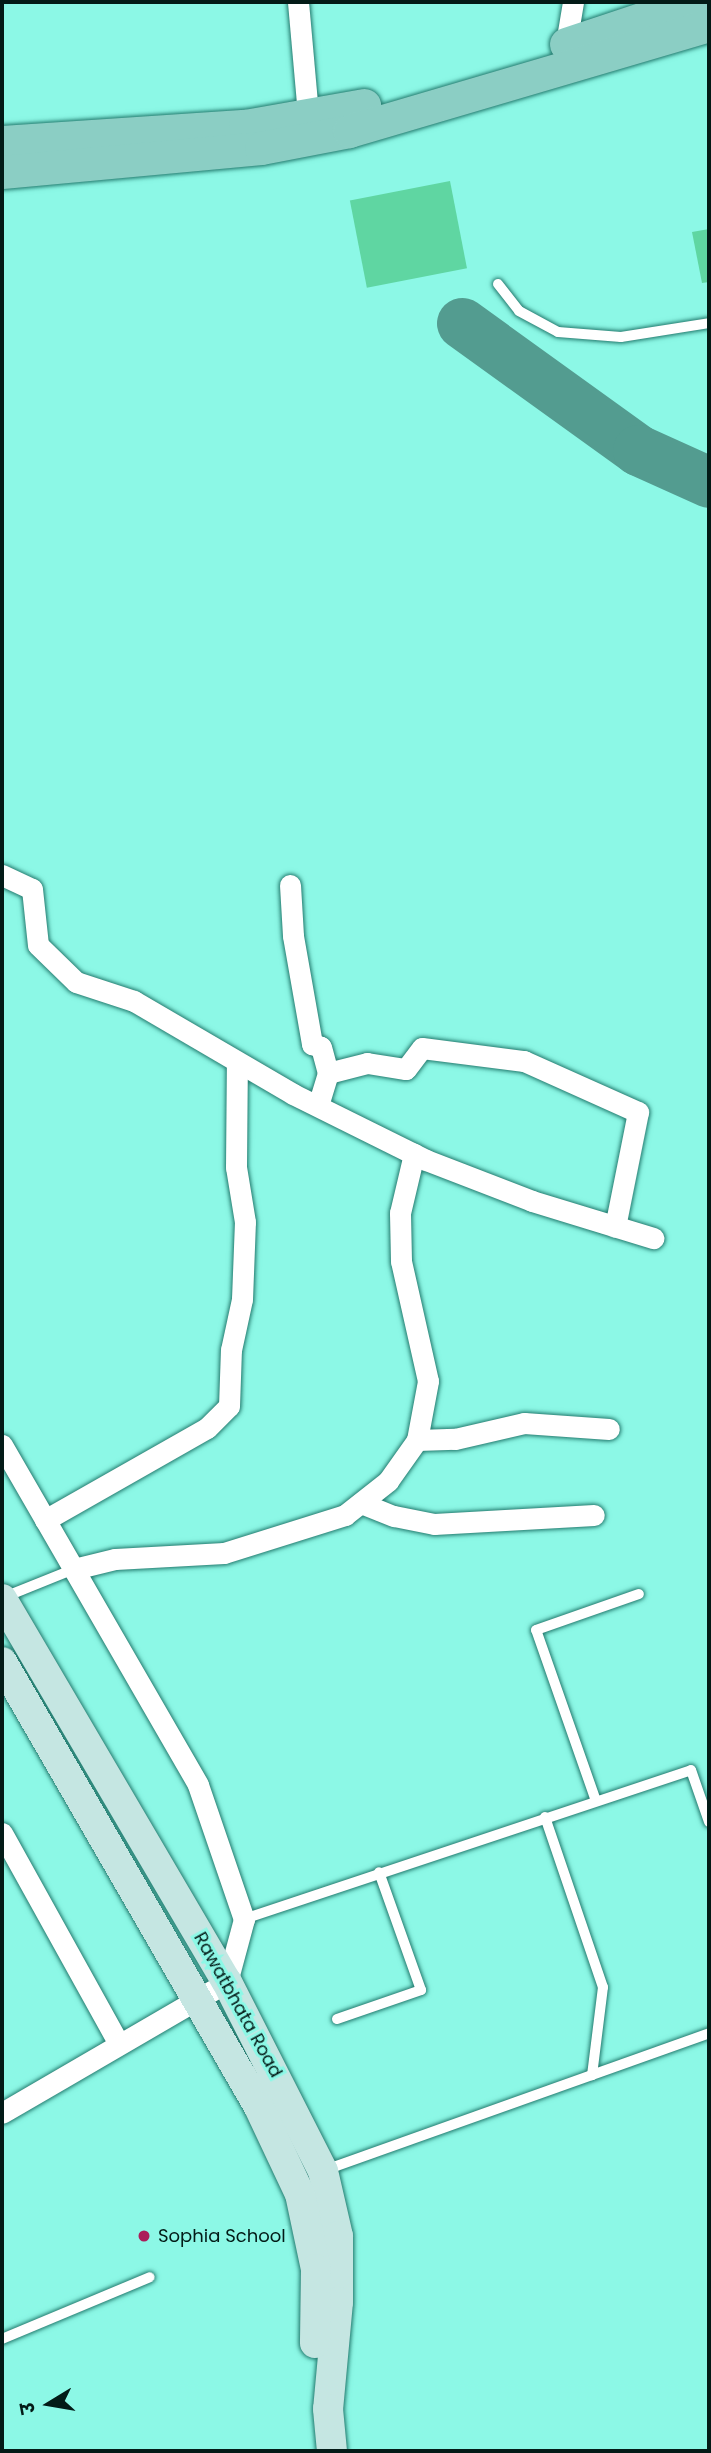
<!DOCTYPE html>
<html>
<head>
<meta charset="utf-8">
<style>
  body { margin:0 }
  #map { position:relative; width:711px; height:2453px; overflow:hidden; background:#8cf8e6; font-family:Poppins,"Noto Sans Devanagari",sans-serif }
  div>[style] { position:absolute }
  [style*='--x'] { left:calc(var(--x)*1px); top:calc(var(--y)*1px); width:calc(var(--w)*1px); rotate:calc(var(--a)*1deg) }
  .taxiway>* { height:51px; margin:-25.5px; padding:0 25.5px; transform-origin:25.5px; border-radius:25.5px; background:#539c90 }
  .building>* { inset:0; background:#5fd6a2; transform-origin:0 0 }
  .roads { filter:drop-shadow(0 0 2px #247b6f) drop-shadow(0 0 2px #247b6f) }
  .service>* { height:10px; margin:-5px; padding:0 5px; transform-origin:5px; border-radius:5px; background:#fff }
  .minor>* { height:21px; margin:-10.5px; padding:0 10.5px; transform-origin:10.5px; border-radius:10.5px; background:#fff }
  .secondary>* { height:30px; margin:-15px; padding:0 15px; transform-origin:15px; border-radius:15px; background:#c5e6e2 }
  .primary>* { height:33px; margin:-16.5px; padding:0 16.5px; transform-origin:16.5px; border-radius:16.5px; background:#8bcec4 }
  .dots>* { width:19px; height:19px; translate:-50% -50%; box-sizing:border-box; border:4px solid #8cf8e6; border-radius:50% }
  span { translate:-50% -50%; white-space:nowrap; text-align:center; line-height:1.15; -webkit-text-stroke:6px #8cf8e6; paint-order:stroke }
  .street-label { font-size:18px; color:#031b17 }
  .poi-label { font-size:18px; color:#031b17 }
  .left { translate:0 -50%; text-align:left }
  .frame { position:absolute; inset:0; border:4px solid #031b17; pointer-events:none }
  .north { position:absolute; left:14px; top:2369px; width:70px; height:70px; -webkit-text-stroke:5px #8cf8e6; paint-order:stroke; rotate:259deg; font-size:19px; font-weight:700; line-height:28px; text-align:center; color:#031b17 }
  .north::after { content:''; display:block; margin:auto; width:24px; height:32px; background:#031b17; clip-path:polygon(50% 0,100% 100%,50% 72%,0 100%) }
</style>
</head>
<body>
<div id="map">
  <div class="taxiway">
    <div style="--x:462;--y:323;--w:217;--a:35.8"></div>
    <div style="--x:638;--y:450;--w:78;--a:24.3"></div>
  </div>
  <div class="building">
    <div style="left:450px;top:181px;width:89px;height:102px;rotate:79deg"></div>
    <div style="clip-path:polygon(709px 229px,709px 282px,702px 283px,692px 232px)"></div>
  </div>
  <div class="roads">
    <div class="service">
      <div style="--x:498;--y:284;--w:34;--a:52"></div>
      <div style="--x:519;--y:311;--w:44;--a:28.3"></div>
      <div style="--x:558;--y:332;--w:63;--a:4.5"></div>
      <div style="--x:621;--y:337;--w:89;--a:-9"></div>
      <div style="--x:2;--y:1598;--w:78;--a:-21.9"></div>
      <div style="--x:596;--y:1801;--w:181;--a:-109.3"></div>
      <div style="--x:536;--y:1630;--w:109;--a:-19.3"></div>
      <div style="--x:545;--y:1817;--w:180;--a:71.2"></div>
      <div style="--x:603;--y:1987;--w:89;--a:97.1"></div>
      <div style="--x:244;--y:1919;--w:471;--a:-18.4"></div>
      <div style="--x:691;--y:1770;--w:55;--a:70.9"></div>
      <div style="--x:337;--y:2019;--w:89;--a:-19"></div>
      <div style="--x:421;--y:1990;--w:125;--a:-109.6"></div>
      <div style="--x:325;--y:2170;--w:408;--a:-19.6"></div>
      <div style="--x:2;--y:2339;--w:160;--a:-22.7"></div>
    </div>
    <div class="minor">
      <div style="--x:298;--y:2;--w:112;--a:84.9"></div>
      <div style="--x:566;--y:44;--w:43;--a:-80.5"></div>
      <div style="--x:2;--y:875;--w:33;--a:25"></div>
      <div style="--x:32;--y:889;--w:56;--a:83.9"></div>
      <div style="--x:38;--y:945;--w:53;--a:44.2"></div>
      <div style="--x:76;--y:982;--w:61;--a:18.1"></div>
      <div style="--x:134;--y:1001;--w:184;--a:30.3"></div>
      <div style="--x:293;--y:1094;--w:148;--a:26.4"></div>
      <div style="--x:426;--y:1160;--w:114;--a:21.1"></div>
      <div style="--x:532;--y:1201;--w:127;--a:17"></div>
      <div style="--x:290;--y:885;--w:51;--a:86.6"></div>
      <div style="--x:293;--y:936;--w:110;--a:80"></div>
      <div style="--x:312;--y:1044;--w:9;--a:18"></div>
      <div style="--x:321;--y:1047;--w:27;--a:75"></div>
      <div style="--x:328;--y:1073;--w:34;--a:107"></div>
      <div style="--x:328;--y:1073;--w:40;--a:-14.4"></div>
      <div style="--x:367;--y:1063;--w:39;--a:9"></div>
      <div style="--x:406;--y:1069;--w:26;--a:-53"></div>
      <div style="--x:422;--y:1048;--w:103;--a:7.3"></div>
      <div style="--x:524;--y:1061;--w:125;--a:24.1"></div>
      <div style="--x:638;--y:1112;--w:117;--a:101.3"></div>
      <div style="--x:417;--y:1440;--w:38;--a:-2"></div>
      <div style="--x:455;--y:1439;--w:71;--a:-13.1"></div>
      <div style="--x:524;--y:1423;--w:85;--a:4"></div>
      <div style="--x:2;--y:1445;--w:392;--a:60"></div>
      <div style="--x:198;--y:1785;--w:142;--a:71.1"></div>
      <div style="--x:244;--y:1919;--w:65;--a:105.1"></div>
      <div style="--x:227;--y:1982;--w:260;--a:149.8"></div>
      <div style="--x:361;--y:1503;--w:35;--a:22"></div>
      <div style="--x:394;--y:1516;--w:41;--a:11.3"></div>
      <div style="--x:434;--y:1524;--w:160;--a:-3.2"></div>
      <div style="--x:45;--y:1520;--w:186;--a:-29.6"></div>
      <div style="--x:207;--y:1428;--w:31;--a:-45"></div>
      <div style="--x:229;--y:1406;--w:56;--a:-88"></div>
      <div style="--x:231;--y:1350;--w:52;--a:-77.8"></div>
      <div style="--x:242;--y:1299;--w:77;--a:-87.8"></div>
      <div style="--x:245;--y:1222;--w:56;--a:-99.3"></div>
      <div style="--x:236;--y:1167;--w:105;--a:-89.5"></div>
      <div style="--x:74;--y:1569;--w:42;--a:-13.7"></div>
      <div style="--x:115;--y:1559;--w:109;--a:-3.2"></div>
      <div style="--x:224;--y:1553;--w:127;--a:-17.4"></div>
      <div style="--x:345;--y:1515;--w:55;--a:-38.3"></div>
      <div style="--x:388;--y:1481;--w:50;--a:-54.7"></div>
      <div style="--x:417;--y:1440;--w:60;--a:-79.4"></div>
      <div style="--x:428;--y:1381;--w:123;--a:-102.7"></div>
      <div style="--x:401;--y:1261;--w:48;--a:-91.2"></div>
      <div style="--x:400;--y:1213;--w:61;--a:-76.7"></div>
      <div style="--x:2;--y:1833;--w:239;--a:61"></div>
    </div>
    <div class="secondary">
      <div style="--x:2;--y:1599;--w:444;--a:59.6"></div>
      <div style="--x:227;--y:1982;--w:212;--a:63.1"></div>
      <div style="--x:323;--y:2171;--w:67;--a:77"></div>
      <div style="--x:338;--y:2236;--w:66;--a:90"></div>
      <div style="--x:338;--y:2302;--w:107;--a:95.3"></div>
      <div style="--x:328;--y:2409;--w:42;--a:84.6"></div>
      <div style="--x:2;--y:1662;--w:514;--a:59.99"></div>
      <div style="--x:259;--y:2107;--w:96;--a:64.8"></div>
      <div style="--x:300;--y:2194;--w:77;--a:78"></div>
      <div style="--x:316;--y:2269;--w:74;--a:90.8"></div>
    </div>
    <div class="primary">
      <div style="--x:566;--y:44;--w:133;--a:-18.4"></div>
      <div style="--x:2;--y:142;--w:244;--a:-3.8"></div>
      <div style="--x:245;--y:126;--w:121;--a:-10"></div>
      <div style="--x:2;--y:172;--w:260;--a:-5.3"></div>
      <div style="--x:261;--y:148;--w:90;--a:-10.9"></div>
      <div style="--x:349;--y:131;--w:375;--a:-16.4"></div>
    </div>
  </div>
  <div class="dots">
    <div style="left:144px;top:2236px;background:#ab1d59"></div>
  </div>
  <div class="street-label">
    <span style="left:238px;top:2005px;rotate:61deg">Rawatbhata Road</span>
  </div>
  <div class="poi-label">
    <span class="left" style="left:158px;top:2236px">Sophia School</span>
  </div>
  <div class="frame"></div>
  <div class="north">उ</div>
</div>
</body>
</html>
